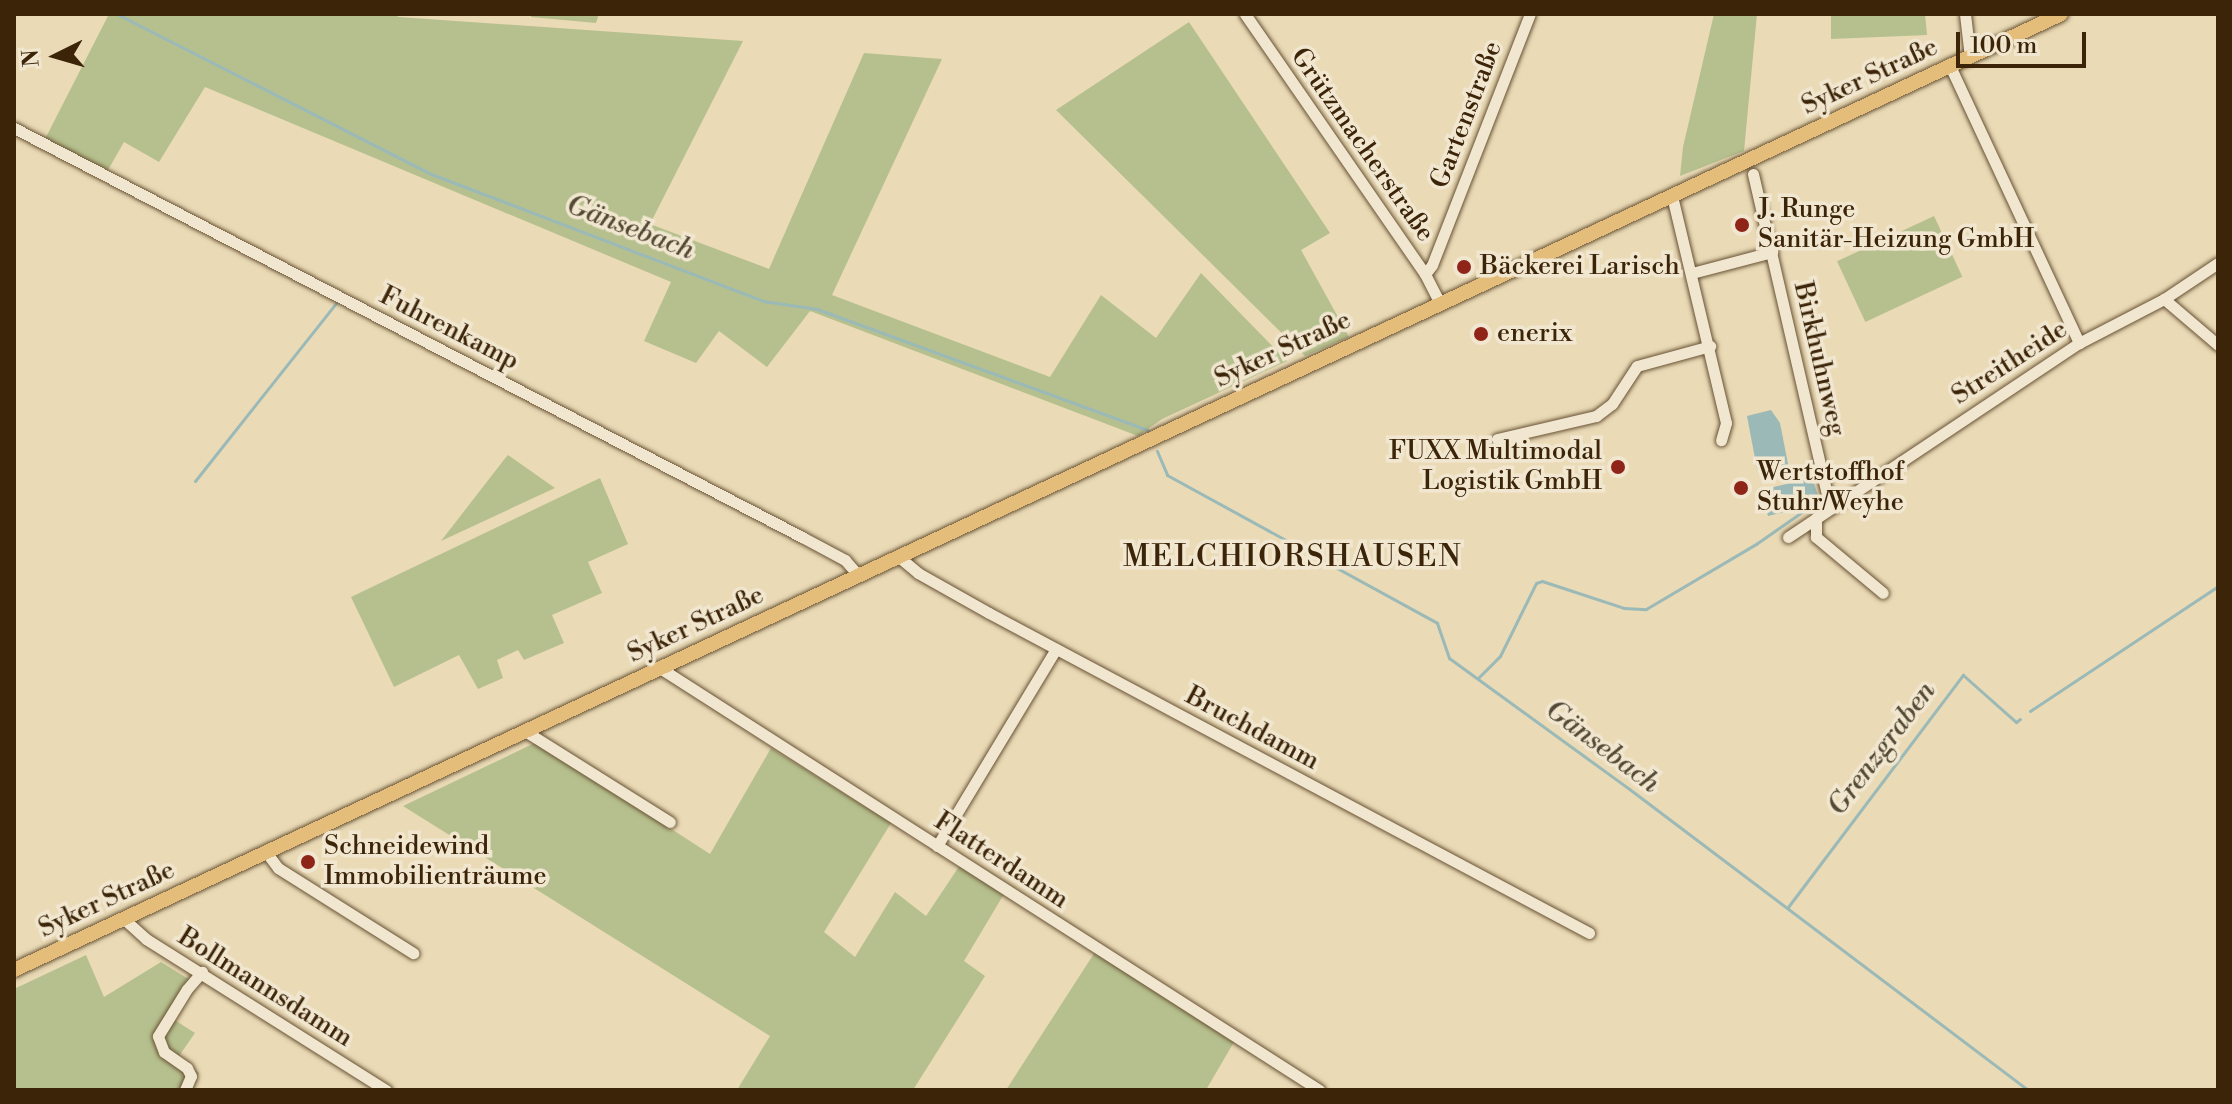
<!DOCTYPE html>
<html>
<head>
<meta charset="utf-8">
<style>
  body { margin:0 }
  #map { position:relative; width:2232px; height:1104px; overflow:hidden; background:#eadab6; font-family:"Libre Bodoni",serif }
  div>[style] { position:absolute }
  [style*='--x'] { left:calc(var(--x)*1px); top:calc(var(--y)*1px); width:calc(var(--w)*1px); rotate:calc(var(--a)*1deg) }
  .green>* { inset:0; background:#b6c08e; transform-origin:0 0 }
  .water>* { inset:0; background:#9ab9b7 }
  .stream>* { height:3px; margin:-1.5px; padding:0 1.5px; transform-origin:1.5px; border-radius:1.5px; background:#9ab9b7 }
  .roads { filter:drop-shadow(0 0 2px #685234) drop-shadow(0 0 2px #685234) }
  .minor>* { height:11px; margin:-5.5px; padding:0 5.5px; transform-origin:5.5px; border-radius:5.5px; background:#f1e7d0 }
  .major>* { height:14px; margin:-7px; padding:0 7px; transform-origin:7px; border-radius:7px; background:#e5bd7b }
  .dots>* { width:22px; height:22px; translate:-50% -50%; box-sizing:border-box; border:4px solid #f1e7d0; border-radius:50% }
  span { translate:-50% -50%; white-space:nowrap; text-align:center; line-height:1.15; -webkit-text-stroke:7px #f1e7d0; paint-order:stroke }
  .street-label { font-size:26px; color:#3c2408 }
  .poi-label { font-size:26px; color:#3c2408 }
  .left { translate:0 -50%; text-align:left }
  .right { translate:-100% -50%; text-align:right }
  .water-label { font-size:28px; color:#544934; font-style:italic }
  .quarter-label { font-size:30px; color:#3c2408; letter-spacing:2px }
  .frame { position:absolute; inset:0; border:16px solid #3c2408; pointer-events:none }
  .north { position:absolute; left:16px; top:16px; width:80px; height:80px; -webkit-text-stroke:6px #f1e7d0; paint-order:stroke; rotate:265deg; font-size:22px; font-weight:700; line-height:32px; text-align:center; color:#3c2408 }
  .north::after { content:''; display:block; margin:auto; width:28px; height:36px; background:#3c2408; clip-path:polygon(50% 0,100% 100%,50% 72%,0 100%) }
  .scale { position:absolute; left:1956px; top:32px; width:130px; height:36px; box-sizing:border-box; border:4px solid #3c2408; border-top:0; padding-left:10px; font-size:24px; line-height:28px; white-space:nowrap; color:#3c2408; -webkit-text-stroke:6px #f1e7d0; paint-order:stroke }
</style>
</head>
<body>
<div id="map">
  <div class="green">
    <div style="clip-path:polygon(109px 14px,392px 14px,399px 17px,743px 41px,650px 224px,769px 269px,864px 53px,942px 59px,832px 295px,1050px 377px,1101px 295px,1156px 338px,1201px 273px,1287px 361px,1162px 419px,1138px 436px,810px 311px,767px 367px,719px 331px,696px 363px,644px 341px,671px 282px,205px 87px,159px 162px,124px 142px,108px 170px,45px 139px)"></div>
    <div style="clip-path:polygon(532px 14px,599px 14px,596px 23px,531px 17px)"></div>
    <div style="clip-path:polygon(1714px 14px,1757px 14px,1744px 151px,1680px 176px,1683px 147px)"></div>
    <div style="clip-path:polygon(1831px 14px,1925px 14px,1927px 35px,1831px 39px)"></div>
    <div style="clip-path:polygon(1189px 22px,1330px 233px,1301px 250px,1349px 337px,1305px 356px,1056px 110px)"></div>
    <div style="left:1934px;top:216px;width:67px;height:107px;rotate:65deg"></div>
    <div style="clip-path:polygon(508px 455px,555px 488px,441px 541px,503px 461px)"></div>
    <div style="clip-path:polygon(600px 478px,628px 544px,588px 562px,602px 593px,552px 615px,564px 643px,524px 660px,518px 650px,497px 660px,503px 678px,478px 689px,459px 655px,394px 687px,351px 597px)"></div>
    <div style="clip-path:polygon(537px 742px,710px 854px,771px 748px,891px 823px,824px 932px,855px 957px,895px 892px,926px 916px,960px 865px,1004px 894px,964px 961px,985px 976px,913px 1090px,737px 1090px,770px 1036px,403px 806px)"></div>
    <div style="clip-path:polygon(1095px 952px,1234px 1042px,1206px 1090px,1006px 1090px)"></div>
    <div style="clip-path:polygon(86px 955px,104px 997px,161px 962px,190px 980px,173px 1019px,195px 1033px,179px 1056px,199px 1073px,190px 1090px,14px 1090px,14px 989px)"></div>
  </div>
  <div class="water">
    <div style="clip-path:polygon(1771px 410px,1780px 423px,1788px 464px,1780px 470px,1762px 473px,1757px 469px,1747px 416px)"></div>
    <div style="clip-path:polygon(1812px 478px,1818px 495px,1812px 505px,1768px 516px,1762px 491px,1765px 489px)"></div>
  </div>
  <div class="stream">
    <div style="--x:117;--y:14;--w:352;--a:27"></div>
    <div style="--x:431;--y:174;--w:355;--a:20.9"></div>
    <div style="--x:763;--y:301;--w:55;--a:8.4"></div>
    <div style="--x:817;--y:309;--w:352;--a:20.1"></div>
    <div style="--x:1157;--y:451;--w:26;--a:67"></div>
    <div style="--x:1167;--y:475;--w:308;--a:28.7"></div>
    <div style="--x:1437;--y:623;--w:37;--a:71"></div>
    <div style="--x:1449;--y:658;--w:221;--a:36"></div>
    <div style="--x:1628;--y:788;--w:501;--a:37.05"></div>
    <div style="--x:195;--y:481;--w:227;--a:-51.6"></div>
    <div style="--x:1478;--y:678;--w:31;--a:-45"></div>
    <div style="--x:1500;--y:656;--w:81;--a:-63.7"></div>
    <div style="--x:1536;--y:583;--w:6;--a:-18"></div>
    <div style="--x:1542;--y:581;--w:86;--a:18.2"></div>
    <div style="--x:1624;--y:608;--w:22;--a:3"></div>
    <div style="--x:1646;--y:609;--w:128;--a:-30.6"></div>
    <div style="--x:1756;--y:544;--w:68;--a:-34.9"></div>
    <div style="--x:2030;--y:711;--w:226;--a:-33.6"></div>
    <div style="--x:1788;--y:907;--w:291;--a:-53"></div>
    <div style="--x:1963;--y:675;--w:71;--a:41.6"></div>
    <div style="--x:2016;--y:722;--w:5;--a:-37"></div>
  </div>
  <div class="roads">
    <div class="minor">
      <div style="--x:1245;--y:14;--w:316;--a:55.3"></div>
      <div style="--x:1425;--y:274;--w:34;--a:63"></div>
      <div style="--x:1965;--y:14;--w:43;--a:83.4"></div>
      <div style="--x:1950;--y:66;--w:306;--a:65"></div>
      <div style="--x:14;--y:128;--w:888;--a:27.43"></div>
      <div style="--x:802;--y:537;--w:49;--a:28.1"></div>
      <div style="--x:845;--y:560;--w:20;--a:49"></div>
      <div style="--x:1753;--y:174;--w:343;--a:77"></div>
      <div style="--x:1672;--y:196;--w:233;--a:76.6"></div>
      <div style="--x:1726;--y:423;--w:18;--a:106"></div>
      <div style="--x:1692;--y:273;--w:83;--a:-14.7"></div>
      <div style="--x:1425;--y:274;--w:11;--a:-52"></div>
      <div style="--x:1432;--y:265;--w:269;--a:-68.7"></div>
      <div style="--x:2164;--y:299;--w:71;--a:40.4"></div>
      <div style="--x:1497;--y:439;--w:102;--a:-13.1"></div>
      <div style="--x:1596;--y:416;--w:20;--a:-37"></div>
      <div style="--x:1612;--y:404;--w:45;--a:-56.7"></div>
      <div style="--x:1637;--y:366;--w:76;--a:-15.3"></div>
      <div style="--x:1816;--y:518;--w:19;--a:90"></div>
      <div style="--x:1816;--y:537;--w:87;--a:39.9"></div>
      <div style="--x:1788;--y:537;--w:350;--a:-33.7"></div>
      <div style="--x:2079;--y:343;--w:96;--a:-27.4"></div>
      <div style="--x:2164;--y:299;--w:65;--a:-33.7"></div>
      <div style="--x:899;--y:557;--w:25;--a:40"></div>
      <div style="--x:918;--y:573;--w:81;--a:29.4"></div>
      <div style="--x:989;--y:613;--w:680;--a:28.07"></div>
      <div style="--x:660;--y:668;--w:783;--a:32.63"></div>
      <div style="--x:525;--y:731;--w:171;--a:32.1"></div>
      <div style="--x:937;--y:846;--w:230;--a:-58.9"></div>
      <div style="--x:266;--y:852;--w:20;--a:53"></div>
      <div style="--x:278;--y:868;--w:160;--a:32.2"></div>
      <div style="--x:124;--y:919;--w:30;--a:42"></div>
      <div style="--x:146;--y:939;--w:284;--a:32.2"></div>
      <div style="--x:185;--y:1090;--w:15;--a:-67"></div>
      <div style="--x:191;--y:1076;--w:9;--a:-117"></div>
      <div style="--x:187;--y:1068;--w:28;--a:-145"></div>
      <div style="--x:164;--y:1052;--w:17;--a:-111"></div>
      <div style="--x:158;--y:1036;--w:55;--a:-58.3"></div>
      <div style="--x:187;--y:989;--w:23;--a:-49"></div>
    </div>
    <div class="major">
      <div style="--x:14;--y:970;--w:2259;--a:-25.03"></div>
    </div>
  </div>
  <div class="dots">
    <div style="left:1742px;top:225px;background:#8f2418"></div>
    <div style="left:1464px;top:267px;background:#8f2418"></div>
    <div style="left:1481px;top:334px;background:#8f2418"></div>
    <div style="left:1618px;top:467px;background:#8f2418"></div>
    <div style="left:1741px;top:488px;background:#8f2418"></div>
    <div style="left:308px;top:862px;background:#8f2418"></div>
  </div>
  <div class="street-label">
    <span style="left:1870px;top:77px;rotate:-25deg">Syker Straße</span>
    <span style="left:1467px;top:115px;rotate:-69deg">Gartenstraße</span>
    <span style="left:1362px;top:145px;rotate:55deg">Grützmacherstraße</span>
    <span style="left:449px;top:329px;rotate:27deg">Fuhrenkamp</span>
    <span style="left:1283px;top:350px;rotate:-25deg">Syker Straße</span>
    <span style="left:1819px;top:359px;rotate:77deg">Birkhuhnweg</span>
    <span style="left:2010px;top:363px;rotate:-33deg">Streitheide</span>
    <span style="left:696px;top:625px;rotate:-25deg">Syker Straße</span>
    <span style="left:1252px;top:729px;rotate:28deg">Bruchdamm</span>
    <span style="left:1001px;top:861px;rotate:33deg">Flatterdamm</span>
    <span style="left:107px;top:900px;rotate:-25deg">Syker Straße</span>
    <span style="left:265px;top:988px;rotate:32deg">Bollmannsdamm</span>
  </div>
  <div class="poi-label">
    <span class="left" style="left:1758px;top:225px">J. Runge<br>Sanitär-Heizung GmbH</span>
    <span class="left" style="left:1480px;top:267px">Bäckerei Larisch</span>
    <span class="left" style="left:1497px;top:334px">enerix</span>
    <span class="right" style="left:1602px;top:467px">FUXX Multimodal<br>Logistik GmbH</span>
    <span class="left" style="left:1757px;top:488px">Wertstoffhof<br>Stuhr/Weyhe</span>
    <span class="left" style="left:324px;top:862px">Schneidewind<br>Immobilienträume</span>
  </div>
  <div class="water-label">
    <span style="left:630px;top:228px;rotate:21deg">Gänsebach</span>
    <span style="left:1602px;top:747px;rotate:37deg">Gänsebach</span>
    <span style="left:1882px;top:749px;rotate:-53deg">Grenzgraben</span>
  </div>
  <div class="quarter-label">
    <span style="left:1293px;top:557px">MELCHIORSHAUSEN</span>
  </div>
  <div class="frame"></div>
  <div class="north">N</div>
  <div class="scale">100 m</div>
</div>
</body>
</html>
